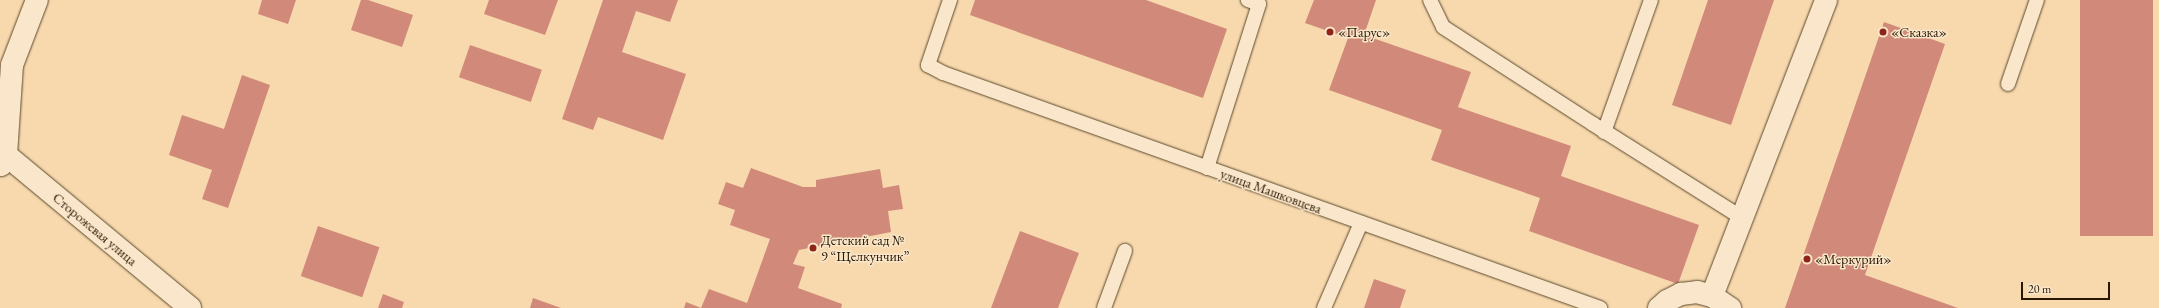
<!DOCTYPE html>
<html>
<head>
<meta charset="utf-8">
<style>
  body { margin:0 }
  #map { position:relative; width:2159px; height:308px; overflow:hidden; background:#f7d9ad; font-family:"EB Garamond",serif }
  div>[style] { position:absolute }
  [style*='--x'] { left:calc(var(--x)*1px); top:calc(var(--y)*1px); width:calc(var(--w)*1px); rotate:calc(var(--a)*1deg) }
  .building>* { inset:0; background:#d18a79; transform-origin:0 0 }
  .roads { filter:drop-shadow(0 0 1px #5c482d) drop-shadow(0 0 1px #5c482d) }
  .lane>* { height:14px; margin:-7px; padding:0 7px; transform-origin:7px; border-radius:7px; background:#fae6ca }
  .street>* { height:22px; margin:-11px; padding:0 11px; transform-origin:11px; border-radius:11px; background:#fae6ca }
  .dots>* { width:11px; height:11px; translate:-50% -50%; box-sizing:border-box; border:2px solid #fae6ca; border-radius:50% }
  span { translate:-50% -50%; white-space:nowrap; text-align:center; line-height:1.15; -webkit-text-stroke:3px #fae6ca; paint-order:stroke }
  .poi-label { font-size:14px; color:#281802 }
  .left { translate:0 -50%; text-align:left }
  .street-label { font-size:14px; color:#281802 }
  .scale { position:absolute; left:2021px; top:282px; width:89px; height:18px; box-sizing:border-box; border:2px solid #281802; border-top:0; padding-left:5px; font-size:12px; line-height:14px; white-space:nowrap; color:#281802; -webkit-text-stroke:3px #fae6ca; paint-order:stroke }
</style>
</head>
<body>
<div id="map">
  <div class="building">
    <div style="clip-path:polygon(262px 0,296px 0,288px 24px,258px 14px)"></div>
    <div style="clip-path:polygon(361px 0,368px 0,413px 15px,402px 47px,351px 30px)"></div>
    <div style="clip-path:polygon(489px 0,558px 0,545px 35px,484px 14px)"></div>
    <div style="clip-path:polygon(603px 0,678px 0,670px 22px,636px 11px,622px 52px,686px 74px,663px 140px,598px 117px,593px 130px,562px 119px)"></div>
    <div style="clip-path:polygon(975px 0,1146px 0,1227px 29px,1203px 98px,970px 15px)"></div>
    <div style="clip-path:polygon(1314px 0,1376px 0,1364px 35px,1471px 72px,1458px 107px,1571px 146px,1561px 176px,1699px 225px,1678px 284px,1529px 231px,1540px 198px,1431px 160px,1442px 130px,1329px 90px,1348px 38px,1305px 23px)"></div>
    <div style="clip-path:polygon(1708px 0,1774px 0,1731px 125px,1672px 105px)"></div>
    <div style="left:2080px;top:0;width:73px;height:236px"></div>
    <div style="clip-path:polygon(1884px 22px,1945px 44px,1865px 275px,1958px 308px,1785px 308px)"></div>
    <div style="left:470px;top:45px;width:76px;height:34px;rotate:19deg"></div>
    <div style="clip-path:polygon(242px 75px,270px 85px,228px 208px,202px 199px,212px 170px,169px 155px,182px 115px,224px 129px)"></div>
    <div style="clip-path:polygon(751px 168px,803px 187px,816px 187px,816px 180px,880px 169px,883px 188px,899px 185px,903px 209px,888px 211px,891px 232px,799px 250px,793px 264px,805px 267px,798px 288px,842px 304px,841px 308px,701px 308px,709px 289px,747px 303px,770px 239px,730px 225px,735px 210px,718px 204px,726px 182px,743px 188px)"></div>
    <div style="left:318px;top:226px;width:65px;height:53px;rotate:19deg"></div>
    <div style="clip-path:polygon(1020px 231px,1079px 253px,1058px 308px,991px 308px)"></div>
    <div style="clip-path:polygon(1374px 279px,1406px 290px,1400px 308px,1364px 308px)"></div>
    <div style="clip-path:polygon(383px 294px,404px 302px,402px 308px,378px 308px)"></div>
    <div style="clip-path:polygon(533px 298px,561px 308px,530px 308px)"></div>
    <div style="clip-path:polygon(686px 302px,701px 308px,684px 308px)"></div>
  </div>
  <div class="roads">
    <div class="lane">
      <div style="--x:950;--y:0;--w:69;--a:108.7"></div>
      <div style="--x:928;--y:65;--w:17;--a:28"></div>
      <div style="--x:943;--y:73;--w:698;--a:19.68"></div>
      <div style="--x:1430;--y:0;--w:30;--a:64"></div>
      <div style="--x:1443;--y:27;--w:179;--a:32.9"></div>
      <div style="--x:1593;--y:124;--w:176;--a:32.2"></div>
      <div style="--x:2008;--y:84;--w:89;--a:-71"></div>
      <div style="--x:1604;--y:132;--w:140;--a:-70.4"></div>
      <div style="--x:1207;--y:168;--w:172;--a:-72.4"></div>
      <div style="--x:1259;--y:4;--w:12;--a:-160"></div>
      <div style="--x:1104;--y:308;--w:61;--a:-69.8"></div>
      <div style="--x:1324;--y:308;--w:93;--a:-66.5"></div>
    </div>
    <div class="street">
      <div style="--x:0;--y:150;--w:247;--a:39.7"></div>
      <div style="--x:1;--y:165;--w:11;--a:-63"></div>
      <div style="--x:6;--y:155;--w:90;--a:-86.2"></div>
      <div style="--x:12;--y:65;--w:70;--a:-69"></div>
      <div style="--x:1712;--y:296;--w:317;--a:-68.9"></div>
      <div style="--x:1659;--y:308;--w:11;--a:-41"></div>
      <div style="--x:1667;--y:301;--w:16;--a:-27"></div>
      <div style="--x:1681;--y:294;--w:16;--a:-7"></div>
      <div style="--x:1697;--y:292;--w:16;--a:15"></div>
      <div style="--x:1712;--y:296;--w:22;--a:34"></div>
    </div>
  </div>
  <div class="dots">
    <div style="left:1330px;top:32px;background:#8f2418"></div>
    <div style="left:1883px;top:32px;background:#8f2418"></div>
    <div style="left:813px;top:248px;background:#8f2418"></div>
    <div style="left:1807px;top:259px;background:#8f2418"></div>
  </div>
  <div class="poi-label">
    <span class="left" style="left:1338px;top:32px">«Парус»</span>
    <span class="left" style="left:1891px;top:32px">«Сказка»</span>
    <span class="left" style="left:821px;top:248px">Детский сад №<br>9 “Щелкунчик”</span>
    <span class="left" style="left:1815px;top:259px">«Меркурий»</span>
  </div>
  <div class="street-label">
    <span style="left:1271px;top:191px;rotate:20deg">улица Машковцева</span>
    <span style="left:95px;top:229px;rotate:40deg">Сторожевая улица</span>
  </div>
  <div class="scale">20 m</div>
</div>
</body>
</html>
